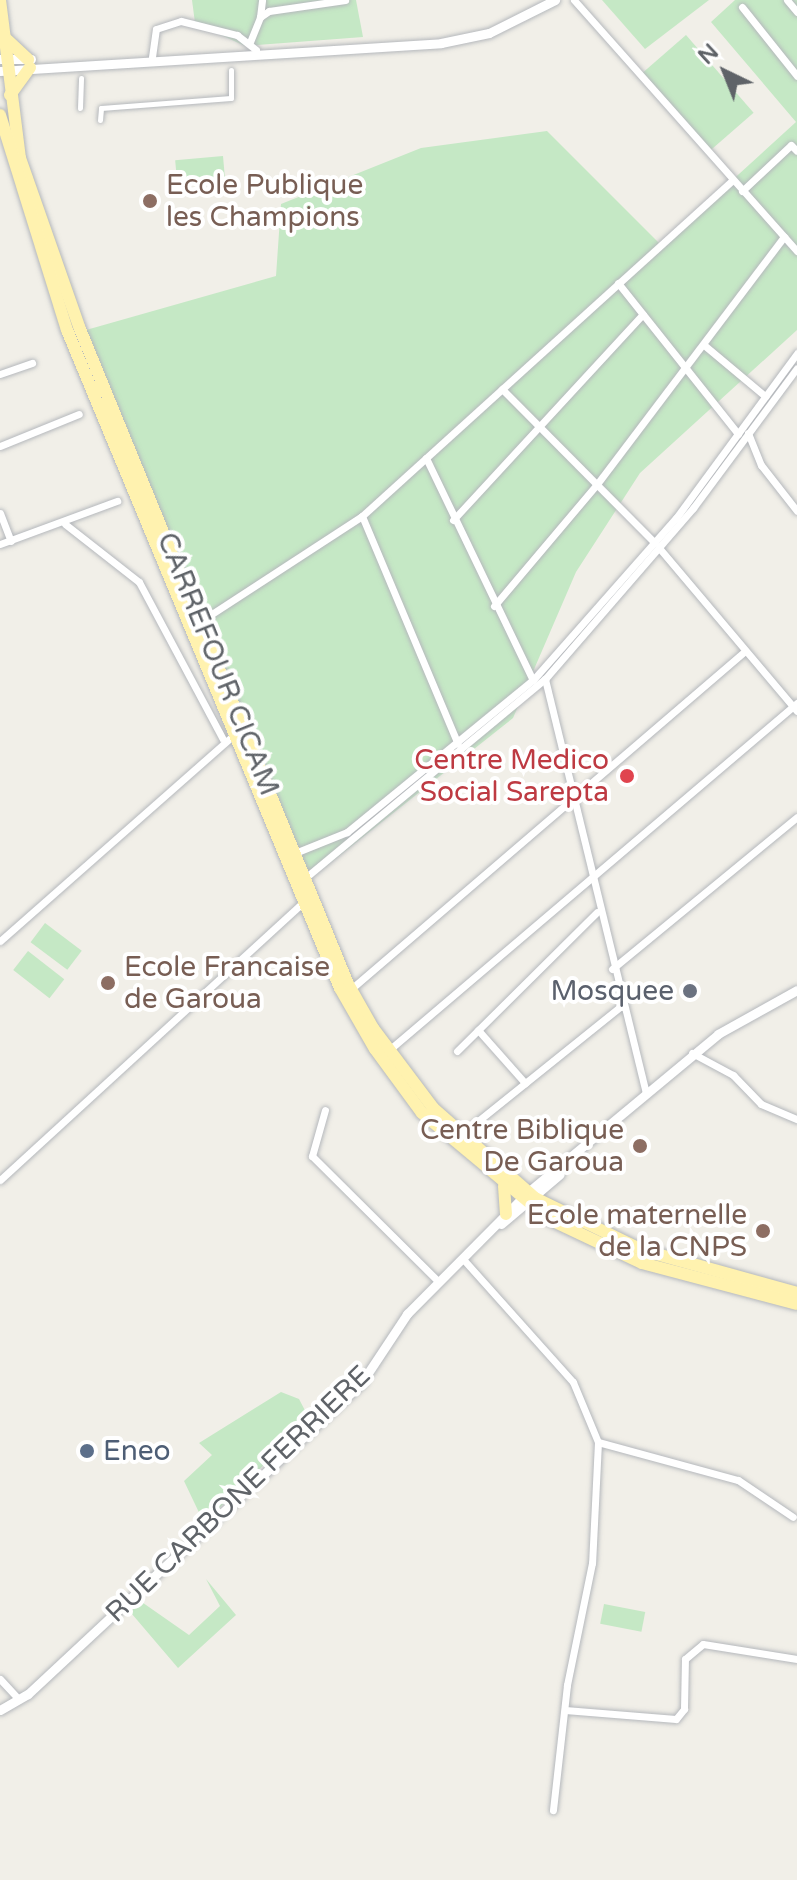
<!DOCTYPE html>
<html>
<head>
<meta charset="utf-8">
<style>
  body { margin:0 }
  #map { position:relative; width:797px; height:1880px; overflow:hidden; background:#f1efe8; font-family:"Varela Round",sans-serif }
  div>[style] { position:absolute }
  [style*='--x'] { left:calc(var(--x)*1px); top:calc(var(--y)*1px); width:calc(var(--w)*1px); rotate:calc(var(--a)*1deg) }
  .green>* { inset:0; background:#c5e8c5; transform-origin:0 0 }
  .roads { filter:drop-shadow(0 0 2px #b5b8bc) drop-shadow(0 0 2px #b5b8bc) }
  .pedestrian>* { height:5px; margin:-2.5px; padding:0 2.5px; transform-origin:2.5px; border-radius:2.5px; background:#fff }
  .minor>* { height:7px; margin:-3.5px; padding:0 3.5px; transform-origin:3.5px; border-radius:3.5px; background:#fff }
  .tertiary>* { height:9px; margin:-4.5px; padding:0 4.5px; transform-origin:4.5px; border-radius:4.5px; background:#fff }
  .primary>* { height:12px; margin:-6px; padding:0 6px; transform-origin:6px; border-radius:6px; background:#fff2af }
  .dots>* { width:22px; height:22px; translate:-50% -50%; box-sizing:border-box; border:4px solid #fff; border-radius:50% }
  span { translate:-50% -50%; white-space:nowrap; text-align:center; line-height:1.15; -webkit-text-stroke:8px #fff; paint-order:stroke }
  .education-label { font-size:28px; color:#785e54 }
  .left { translate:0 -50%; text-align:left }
  .right { translate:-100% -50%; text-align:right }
  .street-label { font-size:28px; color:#5f6368 }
  .health-label { font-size:28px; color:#be3a42 }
  .worship-label { font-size:28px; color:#5b616d }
  .service-label { font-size:28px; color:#4e5e75 }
  .north { position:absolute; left:685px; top:32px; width:80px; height:80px; -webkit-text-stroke:6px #fff; paint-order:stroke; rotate:317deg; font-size:22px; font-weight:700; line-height:32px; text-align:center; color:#5f6368 }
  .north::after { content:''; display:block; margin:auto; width:28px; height:36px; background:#5f6368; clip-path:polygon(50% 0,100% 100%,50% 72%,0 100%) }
</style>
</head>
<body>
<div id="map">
  <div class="green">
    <div style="clip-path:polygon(192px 0,356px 0,363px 37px,245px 46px,195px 23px)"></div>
    <div style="clip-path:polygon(602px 0,709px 0,645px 49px)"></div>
    <div style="clip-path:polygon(735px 0,797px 0,797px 330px,640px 473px,576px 572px,513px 718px,305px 883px,79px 332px,276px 276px,281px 204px,421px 148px,547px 131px,661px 245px,796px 122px,711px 22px)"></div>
    <div style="left:686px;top:35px;width:103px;height:62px;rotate:49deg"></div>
    <div style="left:223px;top:156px;width:25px;height:48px;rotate:85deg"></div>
    <div style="left:45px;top:923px;width:46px;height:24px;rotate:37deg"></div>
    <div style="left:28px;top:951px;width:46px;height:24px;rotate:38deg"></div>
    <div style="clip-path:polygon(281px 1392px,299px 1399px,310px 1420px,204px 1523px,184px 1481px,212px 1455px,199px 1443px)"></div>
    <div style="clip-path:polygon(206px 1579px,236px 1615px,178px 1668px,126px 1607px,136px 1598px,189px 1635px,220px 1606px)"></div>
    <div style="left:604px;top:1604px;width:42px;height:20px;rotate:11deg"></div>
  </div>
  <div class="roads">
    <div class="pedestrian">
      <div style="--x:80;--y:108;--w:30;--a:-88"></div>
      <div style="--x:100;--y:120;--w:12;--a:-85"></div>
      <div style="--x:101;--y:108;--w:130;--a:-4.4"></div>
      <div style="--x:231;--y:98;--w:28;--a:-90"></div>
    </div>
    <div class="minor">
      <div style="--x:574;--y:0;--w:336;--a:48.4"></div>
      <div style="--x:787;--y:0;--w:16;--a:50"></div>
      <div style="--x:742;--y:7;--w:88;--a:51.4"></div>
      <div style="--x:260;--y:17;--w:17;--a:-83"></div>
      <div style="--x:250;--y:42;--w:27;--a:-68"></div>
      <div style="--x:260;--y:17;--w:11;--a:-34"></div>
      <div style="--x:269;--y:11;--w:77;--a:-8.2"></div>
      <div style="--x:152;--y:57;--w:28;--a:-82"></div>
      <div style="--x:156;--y:29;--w:26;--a:-18"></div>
      <div style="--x:181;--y:21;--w:58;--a:14"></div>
      <div style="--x:237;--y:35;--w:24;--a:38"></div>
      <div style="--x:742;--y:191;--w:67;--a:-43.2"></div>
      <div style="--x:791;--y:145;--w:8;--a:45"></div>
      <div style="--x:618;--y:283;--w:193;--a:51.5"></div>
      <div style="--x:704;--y:345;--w:80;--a:39.9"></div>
      <div style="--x:0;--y:374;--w:34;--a:-19"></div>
      <div style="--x:502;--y:389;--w:217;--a:45.2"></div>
      <div style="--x:748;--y:433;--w:35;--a:68"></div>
      <div style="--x:761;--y:465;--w:58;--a:52"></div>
      <div style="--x:0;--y:446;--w:85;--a:-22.1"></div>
      <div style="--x:426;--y:458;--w:246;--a:64.3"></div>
      <div style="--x:0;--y:513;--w:30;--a:69"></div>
      <div style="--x:362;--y:516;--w:247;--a:67.2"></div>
      <div style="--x:453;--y:520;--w:280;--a:-47.3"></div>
      <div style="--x:65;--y:524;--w:94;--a:38.1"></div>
      <div style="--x:139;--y:582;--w:178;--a:61.9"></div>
      <div style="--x:0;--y:544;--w:125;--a:-20.2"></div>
      <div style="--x:660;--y:549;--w:212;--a:49.8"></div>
      <div style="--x:494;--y:606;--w:160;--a:-49.8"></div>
      <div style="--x:597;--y:484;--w:310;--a:-52.9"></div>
      <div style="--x:201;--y:621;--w:192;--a:-33.1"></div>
      <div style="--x:362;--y:516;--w:500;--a:-42.2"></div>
      <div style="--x:545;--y:679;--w:427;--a:76.3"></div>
      <div style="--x:295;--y:853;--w:56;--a:-22"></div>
      <div style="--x:347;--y:832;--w:240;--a:-39.3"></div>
      <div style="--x:533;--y:680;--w:216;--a:-48.6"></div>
      <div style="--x:676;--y:518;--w:205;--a:-53.7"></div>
      <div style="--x:305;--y:878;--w:312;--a:-39.7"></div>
      <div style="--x:545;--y:679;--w:226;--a:-49.1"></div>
      <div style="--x:693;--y:508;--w:174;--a:-53.4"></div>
      <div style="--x:0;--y:941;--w:315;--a:-41.4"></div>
      <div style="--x:612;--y:969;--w:239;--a:-39.4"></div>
      <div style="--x:351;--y:989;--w:519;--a:-40.63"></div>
      <div style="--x:478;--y:1030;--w:71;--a:48.4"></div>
      <div style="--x:389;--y:1050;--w:536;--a:-40.38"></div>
      <div style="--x:457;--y:1051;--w:197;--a:-44.8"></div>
      <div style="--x:692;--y:1053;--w:47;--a:28.2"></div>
      <div style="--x:733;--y:1075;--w:40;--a:46"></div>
      <div style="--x:761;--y:1104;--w:39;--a:23"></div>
      <div style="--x:325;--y:1110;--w:48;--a:105.8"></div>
      <div style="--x:312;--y:1156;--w:177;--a:44.8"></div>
      <div style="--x:473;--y:1125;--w:190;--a:-38.8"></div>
      <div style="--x:0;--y:1180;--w:413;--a:-42.5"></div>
      <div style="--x:463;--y:1259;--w:165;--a:48.2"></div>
      <div style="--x:573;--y:1382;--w:65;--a:67.4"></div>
      <div style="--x:598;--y:1442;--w:121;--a:92.8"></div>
      <div style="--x:592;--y:1563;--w:125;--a:101.6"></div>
      <div style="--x:567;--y:1685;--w:126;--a:96.4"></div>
      <div style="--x:598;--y:1442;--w:145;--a:15.2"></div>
      <div style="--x:738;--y:1480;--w:66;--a:33.9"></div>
      <div style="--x:0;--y:1679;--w:23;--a:47"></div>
      <div style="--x:565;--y:1710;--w:111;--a:4.6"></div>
      <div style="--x:676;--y:1719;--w:13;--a:-51"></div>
      <div style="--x:684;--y:1709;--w:50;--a:-88.9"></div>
      <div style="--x:685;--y:1659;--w:23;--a:-40"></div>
      <div style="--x:703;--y:1644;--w:95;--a:9.1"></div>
    </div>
    <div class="tertiary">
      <div style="--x:0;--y:59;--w:31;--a:0"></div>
      <div style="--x:0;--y:71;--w:442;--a:-3.6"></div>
      <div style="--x:441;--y:43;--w:49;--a:-11.8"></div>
      <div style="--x:489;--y:33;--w:74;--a:-26.6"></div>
      <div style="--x:501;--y:1224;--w:77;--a:-40.3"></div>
      <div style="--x:0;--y:1710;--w:32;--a:-30"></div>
      <div style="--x:28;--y:1694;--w:457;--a:-43"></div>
      <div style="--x:362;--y:1382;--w:82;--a:-56.5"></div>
      <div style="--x:407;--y:1314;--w:172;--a:-45.2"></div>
      <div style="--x:528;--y:1192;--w:247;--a:-39.7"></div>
      <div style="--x:718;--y:1034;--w:90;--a:-29.1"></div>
    </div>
    <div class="primary">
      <div style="--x:0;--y:0;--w:159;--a:82.8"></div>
      <div style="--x:20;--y:158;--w:181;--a:70.7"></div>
      <div style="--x:80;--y:329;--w:708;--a:67.75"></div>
      <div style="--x:348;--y:984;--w:51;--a:60.4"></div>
      <div style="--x:373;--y:1028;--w:100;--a:53.1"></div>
      <div style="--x:433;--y:1108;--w:136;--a:41.4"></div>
      <div style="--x:535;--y:1198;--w:119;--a:25.9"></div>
      <div style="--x:642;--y:1250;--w:161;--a:15.5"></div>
      <div style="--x:4;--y:37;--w:33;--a:43"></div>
      <div style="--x:10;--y:95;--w:34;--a:-54"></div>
      <div style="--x:0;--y:115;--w:225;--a:72.7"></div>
      <div style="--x:67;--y:330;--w:712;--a:67.47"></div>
      <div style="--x:340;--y:988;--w:70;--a:60.2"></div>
      <div style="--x:375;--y:1049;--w:79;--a:53.7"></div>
      <div style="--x:422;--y:1113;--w:165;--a:39.8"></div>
      <div style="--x:549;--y:1219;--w:103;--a:25.3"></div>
      <div style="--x:642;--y:1263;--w:160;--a:14.8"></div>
      <div style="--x:504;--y:1186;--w:28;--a:86"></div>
    </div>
  </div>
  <div class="dots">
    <div style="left:150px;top:201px;background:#8d6e63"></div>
    <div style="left:627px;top:776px;background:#e0444e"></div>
    <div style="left:108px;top:983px;background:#8d6e63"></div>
    <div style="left:690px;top:991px;background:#6b7280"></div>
    <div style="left:640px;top:1146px;background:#8d6e63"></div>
    <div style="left:763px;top:1231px;background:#8d6e63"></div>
    <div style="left:87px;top:1451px;background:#5c6f8a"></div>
  </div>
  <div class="education-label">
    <span class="left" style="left:166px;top:201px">Ecole Publique<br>les Champions</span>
    <span class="left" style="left:124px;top:983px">Ecole Francaise<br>de Garoua</span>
    <span class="right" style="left:624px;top:1146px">Centre Biblique<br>De Garoua</span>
    <span class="right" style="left:747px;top:1231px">Ecole maternelle<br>de la CNPS</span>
  </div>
  <div class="street-label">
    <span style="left:218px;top:664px;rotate:68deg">CARREFOUR CICAM</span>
    <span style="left:238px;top:1494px;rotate:-44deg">RUE CARBONE FERRIERE</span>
  </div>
  <div class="health-label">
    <span class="right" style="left:609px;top:776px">Centre Medico<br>Social Sarepta</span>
  </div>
  <div class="worship-label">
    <span class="right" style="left:674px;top:991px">Mosquee</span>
  </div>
  <div class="service-label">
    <span class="left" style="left:103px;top:1451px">Eneo</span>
  </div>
  <div class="north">N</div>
</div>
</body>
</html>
